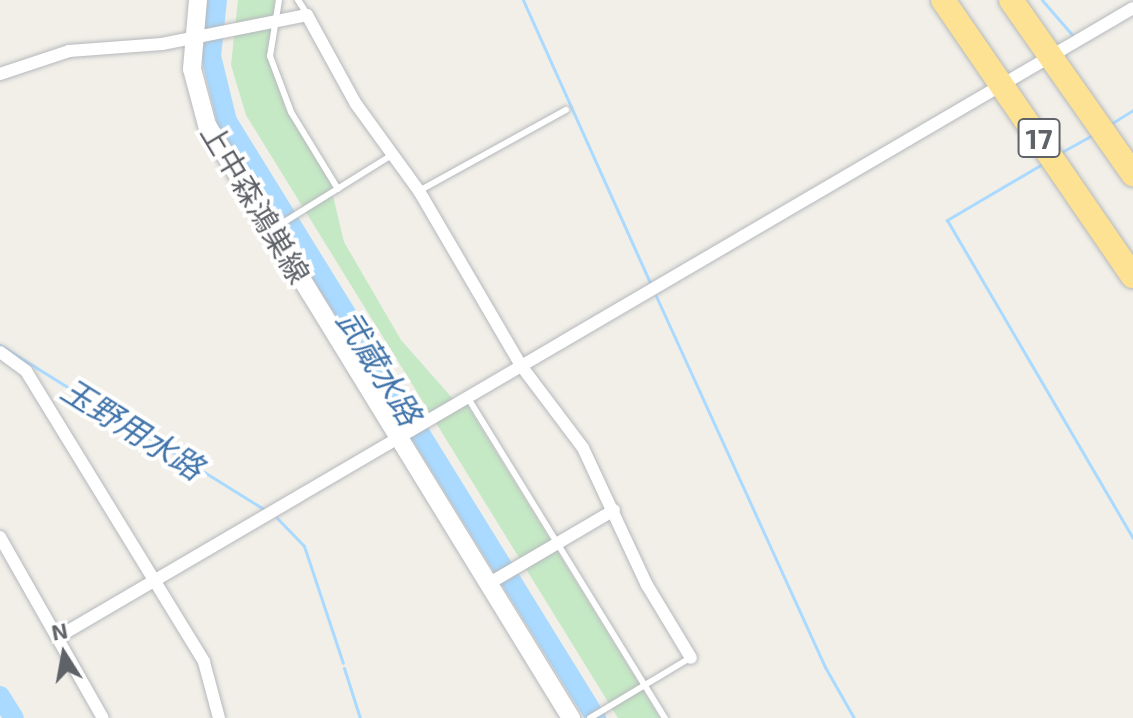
<!DOCTYPE html>
<html>
<head>
<meta charset="utf-8">
<style>
  body { margin:0 }
  #map { position:relative; width:1133px; height:718px; overflow:hidden; background:#f1efe8; font-family:"Exo 2","Noto Sans JP",sans-serif }
  div>[style] { position:absolute }
  [style*='--x'] { left:calc(var(--x)*1px); top:calc(var(--y)*1px); width:calc(var(--w)*1px); rotate:calc(var(--a)*1deg) }
  .green>* { inset:0; background:#c5e8c5 }
  .stream>* { height:3px; margin:-1.5px; padding:0 1.5px; transform-origin:1.5px; border-radius:1.5px; background:#aadaff }
  .river>* { height:20px; margin:-10px; padding:0 10px; transform-origin:10px; border-radius:10px; background:#aadaff }
  .roads { filter:drop-shadow(0 0 2px #b5b8bc) drop-shadow(0 0 2px #b5b8bc) }
  .lane>* { height:6px; margin:-3px; padding:0 3px; transform-origin:3px; border-radius:3px; background:#fff }
  .street>* { height:12px; margin:-6px; padding:0 6px; transform-origin:6px; border-radius:6px; background:#fff }
  .secondary>* { height:18px; margin:-9px; padding:0 9px; transform-origin:9px; border-radius:9px; background:#fff }
  .highway>* { height:24px; margin:-12px; padding:0 12px; transform-origin:12px; border-radius:12px; background:#fde293 }
  span { translate:-50% -50%; white-space:nowrap; text-align:center; line-height:1.15; -webkit-text-stroke:8px #fff; paint-order:stroke }
  .shield-label span { padding:2px 6px; background:#fff; border:2px solid; border-radius:6px; -webkit-text-stroke-width:0 }
  .shield-label { font-size:28px; color:#5f6368; font-weight:700 }
  .street-label { font-size:30px; color:#5f6368 }
  .water-label { font-size:32px; color:#4174aa; font-style:italic }
  .north { position:absolute; left:24px; top:614px; width:80px; height:80px; -webkit-text-stroke:6px #fff; paint-order:stroke; rotate:349deg; font-size:22px; font-weight:700; line-height:32px; text-align:center; color:#5f6368 }
  .north::after { content:''; display:block; margin:auto; width:28px; height:36px; background:#5f6368; clip-path:polygon(50% 0,100% 100%,50% 72%,0 100%) }
</style>
</head>
<body>
<div id="map">
  <div class="green">
    <div style="clip-path:polygon(238px 0,275px 0,268px 58px,286px 110px,330px 183px,344px 242px,401px 340px,461px 408px,467px 405px,660px 718px,618px 718px,246px 115px,231px 65px)"></div>
  </div>
  <div class="stream">
    <div style="--x:523;--y:0;--w:312;--a:65.8"></div>
    <div style="--x:1042;--y:0;--w:49;--a:49.1"></div>
    <div style="--x:1109;--y:125;--w:28;--a:-32"></div>
    <div style="--x:1060;--y:153;--w:37;--a:-29"></div>
    <div style="--x:1044;--y:163;--w:113;--a:149.6"></div>
    <div style="--x:947;--y:220;--w:368;--a:59.7"></div>
    <div style="--x:656;--y:296;--w:408;--a:65.5"></div>
    <div style="--x:825;--y:667;--w:59;--a:60.4"></div>
    <div style="--x:0;--y:345;--w:312;--a:31.9"></div>
    <div style="--x:277;--y:518;--w:39;--a:46"></div>
    <div style="--x:304;--y:546;--w:123;--a:71.6"></div>
    <div style="--x:344;--y:668;--w:52;--a:72.3"></div>
  </div>
  <div class="river">
    <div style="--x:217;--y:0;--w:56;--a:96.1"></div>
    <div style="--x:211;--y:56;--w:67;--a:76.2"></div>
    <div style="--x:227;--y:121;--w:702;--a:58.28"></div>
    <div style="--x:0;--y:696;--w:26;--a:58"></div>
  </div>
  <div class="roads">
    <div class="lane">
      <div style="--x:279;--y:0;--w:57;--a:99.1"></div>
      <div style="--x:270;--y:56;--w:60;--a:69.4"></div>
      <div style="--x:291;--y:112;--w:90;--a:58.6"></div>
      <div style="--x:298;--y:0;--w:17;--a:57"></div>
      <div style="--x:419;--y:191;--w:168;--a:-28.9"></div>
      <div style="--x:273;--y:229;--w:140;--a:-31.9"></div>
      <div style="--x:468;--y:398;--w:376;--a:58.4"></div>
      <div style="--x:590;--y:718;--w:117;--a:-31"></div>
    </div>
    <div class="street">
      <div style="--x:0;--y:74;--w:73;--a:-18.4"></div>
      <div style="--x:69;--y:51;--w:93;--a:-4.3"></div>
      <div style="--x:162;--y:44;--w:148;--a:-11.3"></div>
      <div style="--x:307;--y:15;--w:102;--a:61.2"></div>
      <div style="--x:356;--y:104;--w:107;--a:54.1"></div>
      <div style="--x:419;--y:191;--w:204;--a:59.7"></div>
      <div style="--x:522;--y:367;--w:101;--a:53"></div>
      <div style="--x:583;--y:448;--w:151;--a:65"></div>
      <div style="--x:647;--y:585;--w:85;--a:58.9"></div>
      <div style="--x:0;--y:352;--w:32;--a:36"></div>
      <div style="--x:26;--y:371;--w:341;--a:58.5"></div>
      <div style="--x:204;--y:662;--w:58;--a:75"></div>
      <div style="--x:0;--y:537;--w:208;--a:60.4"></div>
      <div style="--x:488;--y:584;--w:146;--a:-30.4"></div>
      <div style="--x:58;--y:637;--w:1245;--a:-30.33"></div>
    </div>
    <div class="secondary">
      <div style="--x:198;--y:0;--w:69;--a:95"></div>
      <div style="--x:192;--y:69;--w:58;--a:75"></div>
      <div style="--x:207;--y:125;--w:696;--a:58.46"></div>
    </div>
    <div class="highway">
      <div style="--x:943;--y:0;--w:335;--a:55.5"></div>
      <div style="--x:1011;--y:0;--w:213;--a:55"></div>
    </div>
  </div>
  <div class="shield-label">
    <span style="left:1039px;top:138px">17</span>
  </div>
  <div class="street-label">
    <span style="left:256px;top:203px;rotate:59deg">上中森鴻巣線</span>
  </div>
  <div class="water-label">
    <span style="left:380px;top:367px;rotate:58deg">武蔵水路</span>
    <span style="left:133px;top:428px;rotate:32deg">玉野用水路</span>
  </div>
  <div class="north">N</div>
</div>
</body>
</html>
